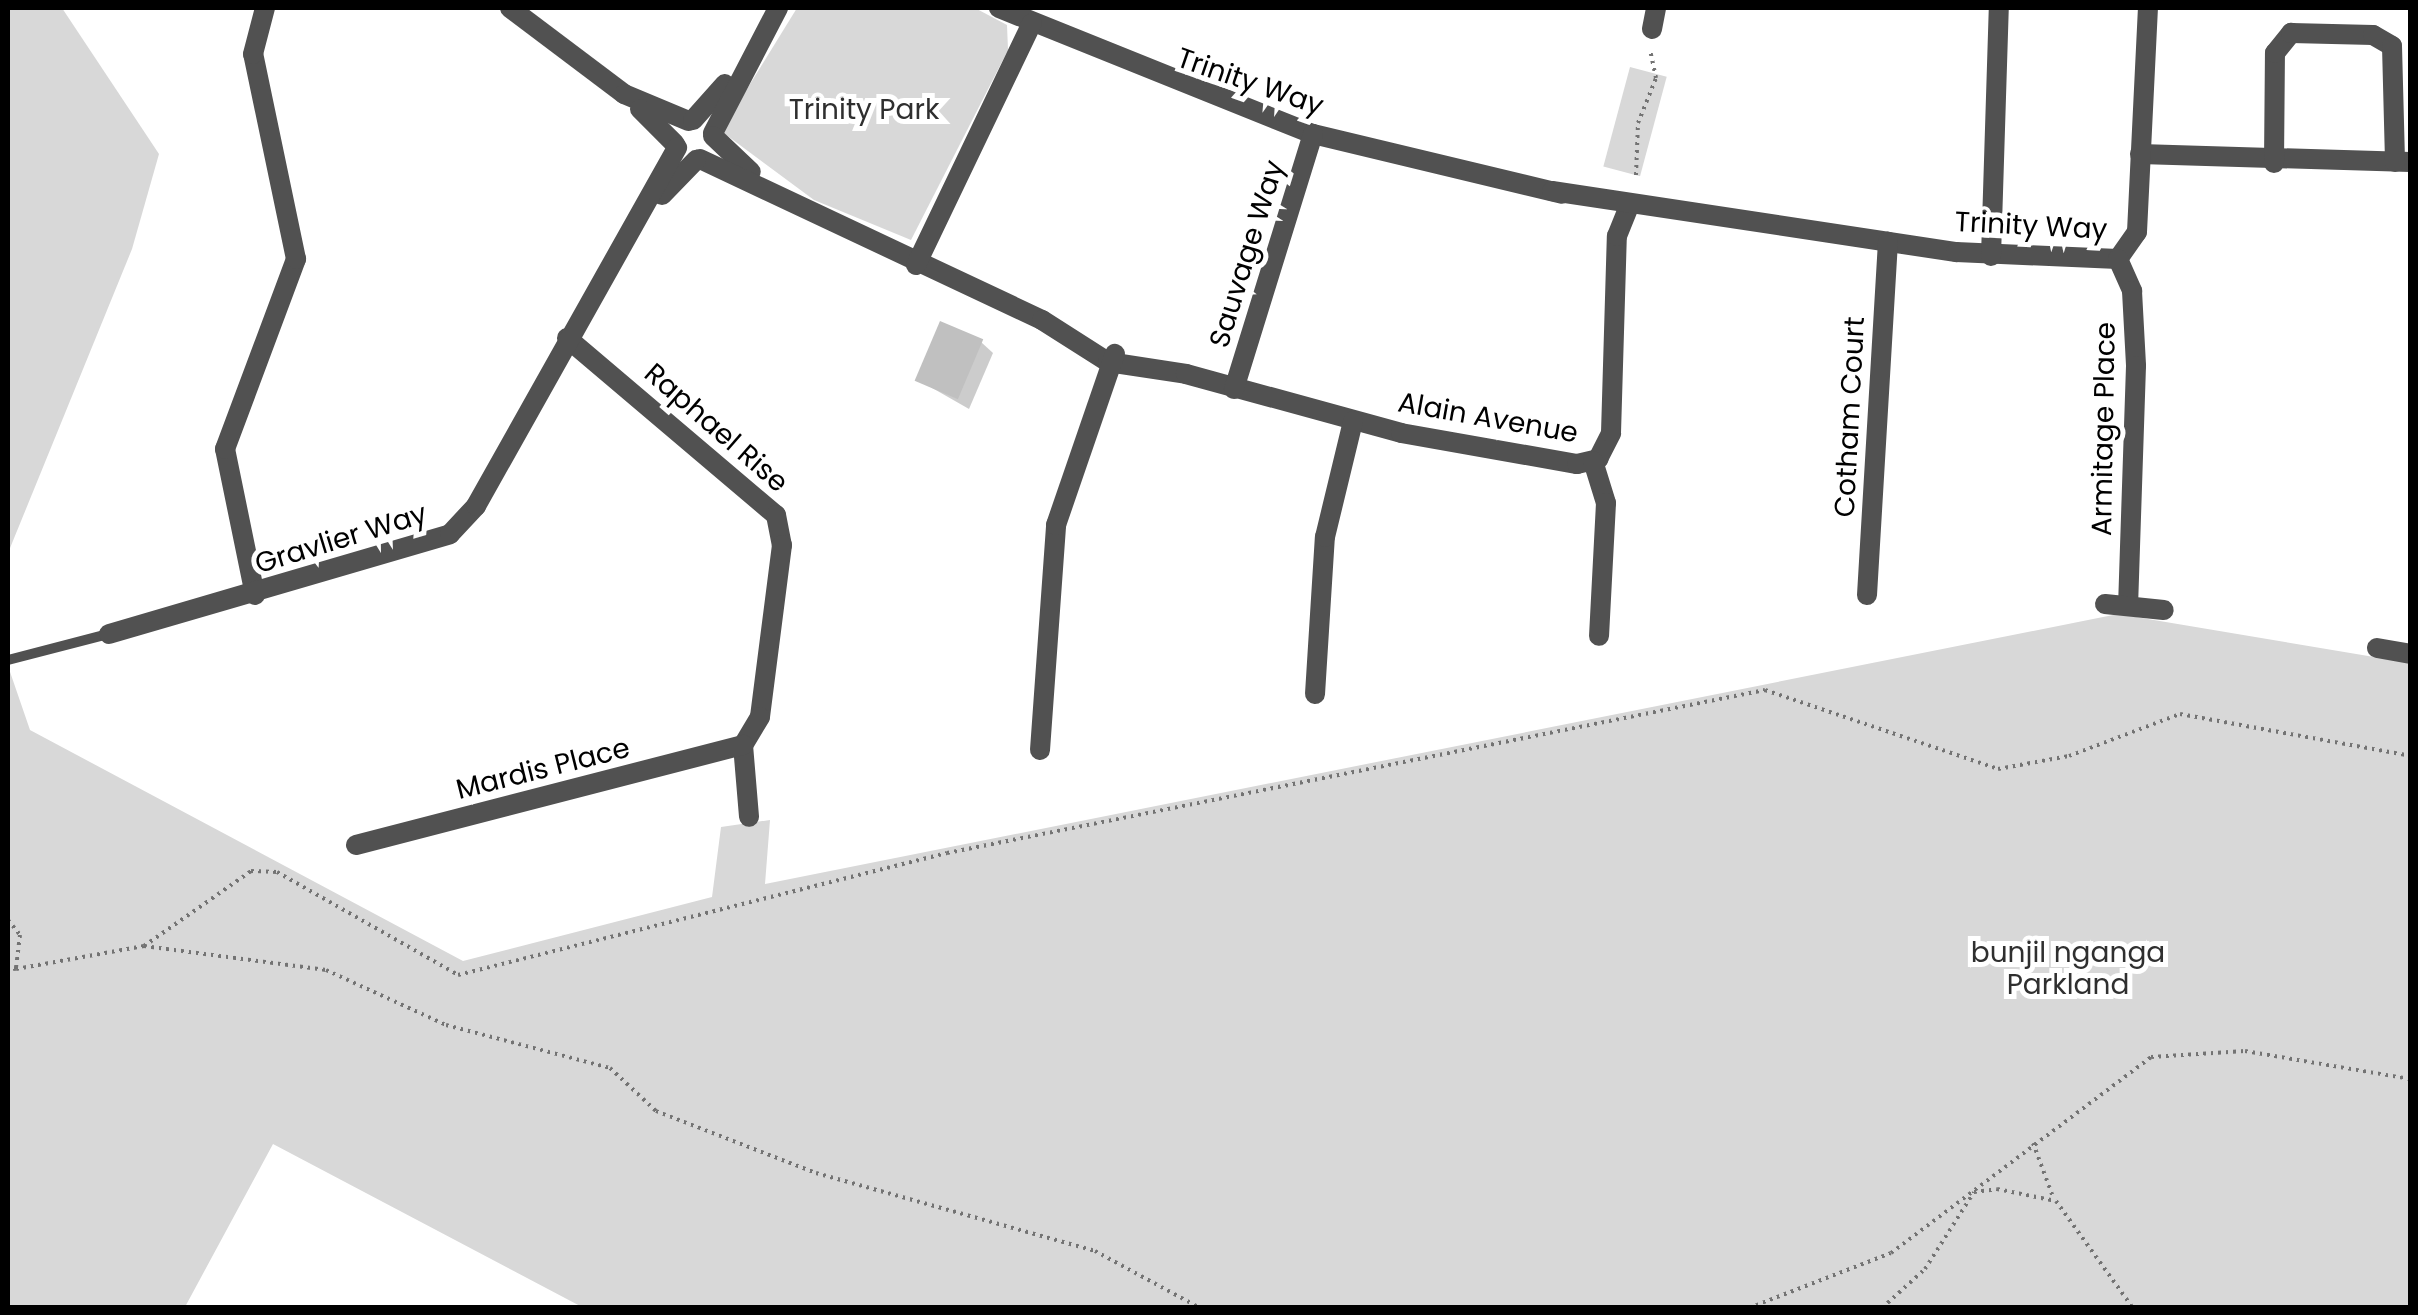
<!DOCTYPE html>
<html>
<head>
<meta charset="utf-8">
<style>
  body { margin:0 }
  #map { position:relative; width:2418px; height:1315px; overflow:hidden; background:#fff; font-family:Poppins,sans-serif }
  div>[style] { position:absolute }
  [style*='--x'] { left:calc(var(--x)*1px); top:calc(var(--y)*1px); width:calc(var(--w)*1px); rotate:calc(var(--a)*1deg) }
  .green>* { inset:0; background:#d8d8d8; transform-origin:0 0 }
  .shadow>* { inset:0; background:#0003 }
  .building>* { inset:0; background:#c0c0c0; transform-origin:0 0 }
  .path>* { height:4px; margin-top:-2px; transform-origin:0; background:repeating-linear-gradient(90deg,#737373 0 2.5px,transparent 0 7.5px) }
  .service>* { height:10px; margin:-5px; padding:0 5px; transform-origin:5px; border-radius:5px; background:#515151 }
  .minor>* { height:20px; margin:-10px; padding:0 10px; transform-origin:10px; border-radius:10px; background:#515151 }
  span { translate:-50% -50%; white-space:nowrap; text-align:center; line-height:1.15; -webkit-text-stroke:10px #fff; paint-order:stroke }
  .street-label { font-size:28px; color:#000 }
  .park-label { font-size:28px; color:#2f2f2f }
  .frame { position:absolute; inset:0; border:10px solid #000; pointer-events:none }
</style>
</head>
<body>
<div id="map">
  <div class="green">
    <div style="clip-path:polygon(8px 8px,62px 8px,159px 154px,132px 249px,8px 553px)"></div>
    <div style="clip-path:polygon(797px 8px,975px 8px,1007px 25px,1008px 50px,911px 240px,814px 200px,721px 131px)"></div>
    <div style="left:1630px;top:67px;width:38px;height:103px;rotate:15deg"></div>
    <div style="clip-path:polygon(2118px 614px,2410px 663px,2410px 1307px,582px 1307px,273px 1144px,185px 1307px,8px 1307px,8px 666px,30px 730px,463px 961px,712px 897px,721px 827px,770px 820px,765px 884px)"></div>
  </div>
  <div class="shadow">
    <div style="clip-path:polygon(981px 342px,993px 353px,969px 409px,920px 381px)"></div>
  </div>
  <div class="building">
    <div style="left:940px;top:321px;width:47px;height:65px;rotate:23deg"></div>
  </div>
  <div class="path">
    <div style="--x:1636;--y:175;--w:52;--a:-87.8"></div>
    <div style="--x:1638;--y:123;--w:48;--a:-68.2"></div>
    <div style="--x:1656;--y:78;--w:29;--a:-102"></div>
    <div style="--x:8;--y:920;--w:19;--a:51"></div>
    <div style="--x:20;--y:935;--w:34;--a:97"></div>
    <div style="--x:16;--y:969;--w:8;--a:-173"></div>
    <div style="--x:144;--y:946;--w:131;--a:-35"></div>
    <div style="--x:251;--y:871;--w:26;--a:2"></div>
    <div style="--x:277;--y:872;--w:208;--a:29.6"></div>
    <div style="--x:458;--y:975;--w:504;--a:-14.01"></div>
    <div style="--x:947;--y:853;--w:834;--a:-11.27"></div>
    <div style="--x:1765;--y:690;--w:246;--a:18.7"></div>
    <div style="--x:1998;--y:769;--w:72;--a:-10.4"></div>
    <div style="--x:2069;--y:756;--w:119;--a:-20.7"></div>
    <div style="--x:2180;--y:714;--w:234;--a:10.3"></div>
    <div style="--x:16;--y:969;--w:130;--a:-10.2"></div>
    <div style="--x:144;--y:946;--w:184;--a:7.5"></div>
    <div style="--x:326;--y:970;--w:132;--a:24.6"></div>
    <div style="--x:446;--y:1025;--w:170;--a:14.7"></div>
    <div style="--x:610;--y:1068;--w:63;--a:43.1"></div>
    <div style="--x:656;--y:1111;--w:172;--a:21.2"></div>
    <div style="--x:816;--y:1173;--w:290;--a:15.6"></div>
    <div style="--x:1095;--y:1251;--w:119;--a:28.5"></div>
    <div style="--x:2033;--y:1143;--w:58;--a:69.7"></div>
    <div style="--x:1749;--y:1308;--w:152;--a:-21.2"></div>
    <div style="--x:1891;--y:1253;--w:326;--a:-37"></div>
    <div style="--x:2151;--y:1057;--w:94;--a:-3.7"></div>
    <div style="--x:2245;--y:1051;--w:167;--a:9.6"></div>
    <div style="--x:1882;--y:1308;--w:58;--a:-42.2"></div>
    <div style="--x:1925;--y:1269;--w:91;--a:-57.5"></div>
    <div style="--x:1974;--y:1192;--w:23;--a:-7"></div>
    <div style="--x:1997;--y:1189;--w:60;--a:11.5"></div>
    <div style="--x:2056;--y:1201;--w:132;--a:54.3"></div>
  </div>
  <div class="service">
    <div style="--x:8;--y:660;--w:103;--a:-14.6"></div>
  </div>
  <div class="minor">
    <div style="--x:510;--y:8;--w:143;--a:37"></div>
    <div style="--x:624;--y:94;--w:70;--a:22.6"></div>
    <div style="--x:999;--y:8;--w:338;--a:21.9"></div>
    <div style="--x:1313;--y:134;--w:256;--a:13.5"></div>
    <div style="--x:1652;--y:29;--w:21;--a:-79"></div>
    <div style="--x:640;--y:109;--w:49;--a:45"></div>
    <div style="--x:693;--y:120;--w:48;--a:-48.4"></div>
    <div style="--x:713;--y:133;--w:141;--a:-62.5"></div>
    <div style="--x:713;--y:136;--w:52;--a:43.5"></div>
    <div style="--x:2140;--y:154;--w:270;--a:1.7"></div>
    <div style="--x:700;--y:159;--w:378;--a:25.2"></div>
    <div style="--x:1042;--y:320;--w:78;--a:32.5"></div>
    <div style="--x:1108;--y:362;--w:79;--a:8.7"></div>
    <div style="--x:1186;--y:374;--w:223;--a:15.3"></div>
    <div style="--x:1401;--y:433;--w:179;--a:10"></div>
    <div style="--x:1577;--y:464;--w:22;--a:-13"></div>
    <div style="--x:1598;--y:459;--w:29;--a:-63"></div>
    <div style="--x:1611;--y:433;--w:197;--a:-88.3"></div>
    <div style="--x:1617;--y:236;--w:32;--a:-68"></div>
    <div style="--x:2274;--y:163;--w:110;--a:-89.5"></div>
    <div style="--x:2275;--y:53;--w:26;--a:-51"></div>
    <div style="--x:2291;--y:33;--w:82;--a:1.4"></div>
    <div style="--x:2373;--y:35;--w:22;--a:30"></div>
    <div style="--x:2392;--y:46;--w:116;--a:88.5"></div>
    <div style="--x:1552;--y:191;--w:409;--a:8.6"></div>
    <div style="--x:1956;--y:252;--w:162;--a:2.5"></div>
    <div style="--x:2118;--y:259;--w:33;--a:-55"></div>
    <div style="--x:2137;--y:232;--w:224;--a:-87.2"></div>
    <div style="--x:662;--y:195;--w:49;--a:-45.8"></div>
    <div style="--x:1991;--y:256;--w:248;--a:-88.2"></div>
    <div style="--x:2118;--y:259;--w:35;--a:66"></div>
    <div style="--x:2132;--y:291;--w:75;--a:86.9"></div>
    <div style="--x:2136;--y:366;--w:237;--a:91.9"></div>
    <div style="--x:916;--y:265;--w:268;--a:-64.4"></div>
    <div style="--x:567;--y:338;--w:274;--a:40.3"></div>
    <div style="--x:776;--y:515;--w:31;--a:79"></div>
    <div style="--x:782;--y:545;--w:173;--a:97.3"></div>
    <div style="--x:760;--y:717;--w:33;--a:121"></div>
    <div style="--x:743;--y:745;--w:72;--a:85.2"></div>
    <div style="--x:1234;--y:389;--w:267;--a:-72.8"></div>
    <div style="--x:1593;--y:461;--w:44;--a:72.8"></div>
    <div style="--x:1606;--y:503;--w:133;--a:93"></div>
    <div style="--x:255;--y:595;--w:149;--a:-101.6"></div>
    <div style="--x:225;--y:449;--w:203;--a:-69.5"></div>
    <div style="--x:296;--y:259;--w:209;--a:-101.8"></div>
    <div style="--x:253;--y:54;--w:48;--a:-75.4"></div>
    <div style="--x:1867;--y:595;--w:354;--a:-86.6"></div>
    <div style="--x:2105;--y:604;--w:59;--a:5.8"></div>
    <div style="--x:109;--y:634;--w:355;--a:-16.3"></div>
    <div style="--x:450;--y:534;--w:38;--a:-47"></div>
    <div style="--x:476;--y:506;--w:411;--a:-60.7"></div>
    <div style="--x:2377;--y:648;--w:34;--a:10"></div>
    <div style="--x:1315;--y:694;--w:157;--a:-86.4"></div>
    <div style="--x:1325;--y:537;--w:119;--a:-76.4"></div>
    <div style="--x:1040;--y:750;--w:226;--a:-85.9"></div>
    <div style="--x:1056;--y:525;--w:181;--a:-71"></div>
    <div style="--x:356;--y:845;--w:400;--a:-14.5"></div>
  </div>
  <div class="street-label">
    <span style="left:1250px;top:82px;rotate:19deg">Trinity Way</span>
    <span style="left:2031px;top:226px;rotate:3deg">Trinity Way</span>
    <span style="left:1247px;top:254px;rotate:-73deg">Sauvage Way</span>
    <span style="left:1850px;top:417px;rotate:-87deg">Cotham Court</span>
    <span style="left:1488px;top:418px;rotate:10deg">Alain Avenue</span>
    <span style="left:716px;top:428px;rotate:41deg">Raphael Rise</span>
    <span style="left:2104px;top:429px;rotate:-89deg">Armitage Place</span>
    <span style="left:341px;top:539px;rotate:-17deg">Gravlier Way</span>
    <span style="left:543px;top:769px;rotate:-14deg">Mardis Place</span>
  </div>
  <div class="park-label">
    <span style="left:864px;top:110px">Trinity Park</span>
    <span style="left:2068px;top:969px">bunjil nganga<br>Parkland</span>
  </div>
  <div class="frame"></div>
</div>
</body>
</html>
